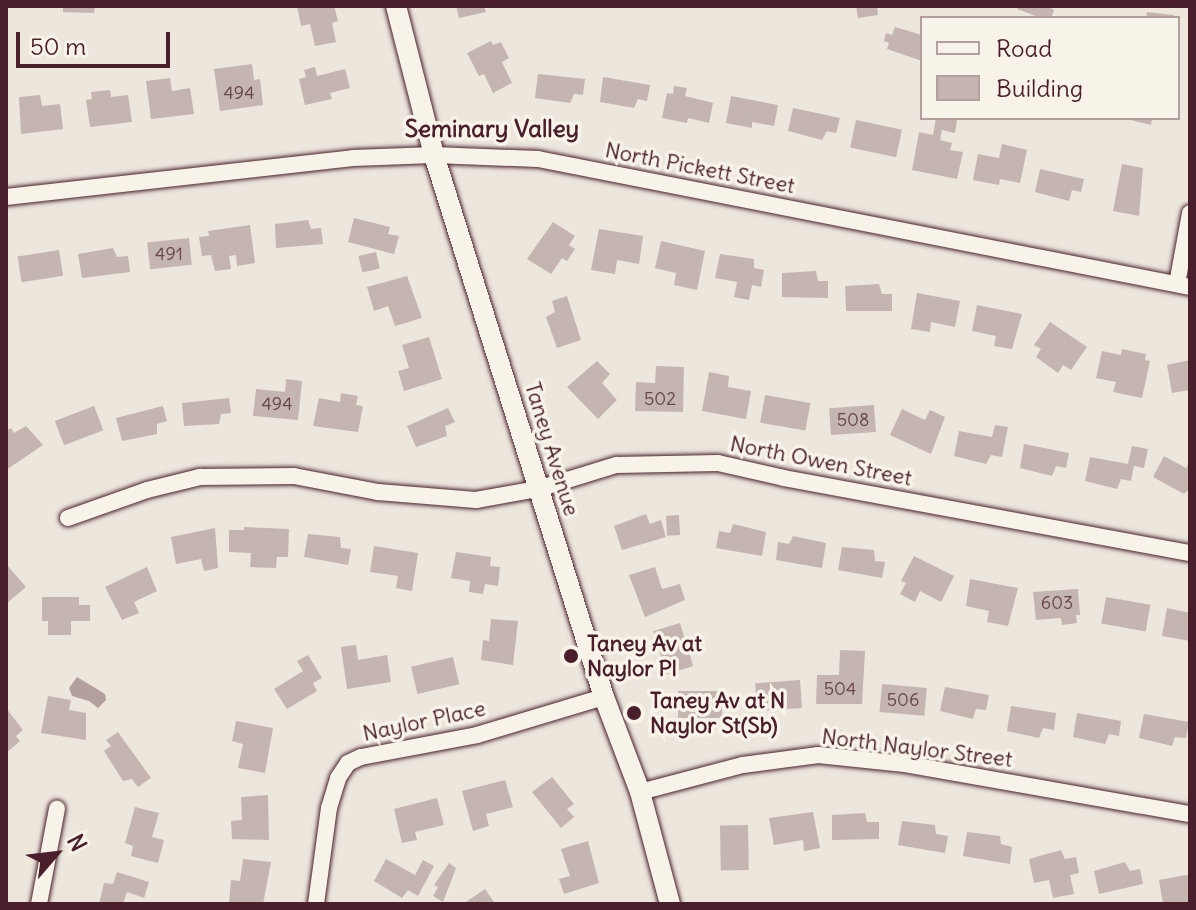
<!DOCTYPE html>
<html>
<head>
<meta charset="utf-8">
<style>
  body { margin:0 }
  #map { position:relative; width:1196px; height:910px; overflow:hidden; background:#ece6dd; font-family:Delius,sans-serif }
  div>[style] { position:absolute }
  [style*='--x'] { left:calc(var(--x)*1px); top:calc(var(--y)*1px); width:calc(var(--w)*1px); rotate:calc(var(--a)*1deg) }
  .water>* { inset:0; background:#b39f9d }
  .building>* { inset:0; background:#c4b5b0; transform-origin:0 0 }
  .roads { filter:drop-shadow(0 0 2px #4a1f2b) drop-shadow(0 0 2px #4a1f2b) }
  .minor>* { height:16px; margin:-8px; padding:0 8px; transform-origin:8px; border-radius:8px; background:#f7f3e8 }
  .tertiary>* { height:20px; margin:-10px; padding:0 10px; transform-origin:10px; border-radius:10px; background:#f7f3e8 }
  .dots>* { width:22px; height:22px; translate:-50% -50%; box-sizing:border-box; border:4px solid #f7f3e8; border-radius:50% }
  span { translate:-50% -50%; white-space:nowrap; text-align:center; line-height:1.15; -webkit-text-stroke:7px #f7f3e8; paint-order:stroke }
  .number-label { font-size:18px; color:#68444c }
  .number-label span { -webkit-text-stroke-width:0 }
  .street-label { font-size:22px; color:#4a1f2b }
  .poi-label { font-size:22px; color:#4a1f2b; font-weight:700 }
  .left { translate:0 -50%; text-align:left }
  .neighbourhood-label { font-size:24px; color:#4a1f2b; font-weight:700 }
  .frame { position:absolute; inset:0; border:8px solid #4a1f2b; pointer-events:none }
  .legend { position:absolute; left:920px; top:16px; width:260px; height:104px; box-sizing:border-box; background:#f7f3e8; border:2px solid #b29e9c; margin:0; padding:10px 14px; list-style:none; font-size:24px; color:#4a1f2b }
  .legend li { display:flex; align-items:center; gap:16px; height:40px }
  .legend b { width:40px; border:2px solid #b29e9c }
  .north { position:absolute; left:16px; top:814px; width:80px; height:80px; -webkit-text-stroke:6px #f7f3e8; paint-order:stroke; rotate:62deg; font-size:22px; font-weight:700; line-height:32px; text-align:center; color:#4a1f2b }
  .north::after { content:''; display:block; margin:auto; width:28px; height:36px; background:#4a1f2b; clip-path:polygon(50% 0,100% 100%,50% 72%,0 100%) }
  .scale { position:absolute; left:16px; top:32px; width:154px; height:36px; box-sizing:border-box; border:4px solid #4a1f2b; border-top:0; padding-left:10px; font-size:24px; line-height:28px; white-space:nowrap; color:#4a1f2b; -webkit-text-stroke:6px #f7f3e8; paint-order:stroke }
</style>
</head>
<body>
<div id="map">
  <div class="water">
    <div style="clip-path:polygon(77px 677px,105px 694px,106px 700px,98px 708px,89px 701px,72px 696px,69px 688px)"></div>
  </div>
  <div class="building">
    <div style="clip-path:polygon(63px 6px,95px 6px,94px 13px,63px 12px)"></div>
    <div style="clip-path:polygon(297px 6px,334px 6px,338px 21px,332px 23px,336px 42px,315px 46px,310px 24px,301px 26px)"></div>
    <div style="clip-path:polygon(456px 6px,484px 6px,486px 12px,459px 18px)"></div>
    <div style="clip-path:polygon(856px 6px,877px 6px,878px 15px,858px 18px)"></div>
    <div style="clip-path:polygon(1019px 6px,1047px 6px,1054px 10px,1051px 18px,1041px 18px,1017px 9px)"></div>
    <div style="clip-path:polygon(1147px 12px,1174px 15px,1174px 18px,1146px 18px)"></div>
    <div style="clip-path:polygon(895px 27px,922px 35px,922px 61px,887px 49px,889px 43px,884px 41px,886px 33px,892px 35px)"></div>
    <div style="clip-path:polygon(491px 41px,493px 45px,501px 42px,509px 58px,502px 62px,512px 83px,493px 93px,484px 74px,479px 76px,467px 53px)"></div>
    <div style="clip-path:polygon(252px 64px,254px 80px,260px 79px,263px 105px,220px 111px,214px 69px)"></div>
    <div style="clip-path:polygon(315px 67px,317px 76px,345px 69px,350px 88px,330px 93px,332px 99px,305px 105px,299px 79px,306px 77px,304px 70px)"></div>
    <div style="clip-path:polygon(538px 74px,585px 79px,583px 95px,574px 94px,570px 103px,535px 98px)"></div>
    <div style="clip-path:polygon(603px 77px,650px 85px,647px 101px,638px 99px,634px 108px,600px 102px)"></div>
    <div style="clip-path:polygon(170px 78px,172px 91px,190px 88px,194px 114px,151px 119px,146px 81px)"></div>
    <div style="clip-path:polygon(674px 86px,687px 88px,685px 96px,713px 103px,709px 123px,688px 118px,687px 123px,662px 118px,667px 93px,673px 94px)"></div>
    <div style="clip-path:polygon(110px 90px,111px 97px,128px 95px,132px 122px,90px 127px,86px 100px,92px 99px,91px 92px)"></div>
    <div style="clip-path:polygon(40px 95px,42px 106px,60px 104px,63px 129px,21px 134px,19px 97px)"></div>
    <div style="clip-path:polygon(731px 96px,778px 105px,774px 126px,752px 122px,752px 128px,726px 123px)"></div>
    <div style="clip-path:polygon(793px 108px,840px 118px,836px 133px,827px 131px,822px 140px,788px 131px)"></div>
    <div style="clip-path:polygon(936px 118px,957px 120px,955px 133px,942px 130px,940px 140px,952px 143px,950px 150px,963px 152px,957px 179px,912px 170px,919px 132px,933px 135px)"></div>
    <div style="clip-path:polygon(1123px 118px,1152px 118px,1151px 125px)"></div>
    <div style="left:856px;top:120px;width:47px;height:28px;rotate:12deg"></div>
    <div style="clip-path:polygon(1002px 144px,1027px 150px,1020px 183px,1000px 179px,999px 185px,973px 180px,978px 154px,999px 158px)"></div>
    <div style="clip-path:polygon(1122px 164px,1143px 168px,1139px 216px,1113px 211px)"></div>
    <div style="clip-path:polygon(1040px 169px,1084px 179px,1081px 192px,1072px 190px,1069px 201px,1035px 192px)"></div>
    <div style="clip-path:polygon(354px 218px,390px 227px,388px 234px,399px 236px,394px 254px,348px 242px)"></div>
    <div style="clip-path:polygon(308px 220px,311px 229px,321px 228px,323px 244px,276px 248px,275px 224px)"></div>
    <div style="clip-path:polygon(553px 222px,575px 236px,569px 245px,575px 249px,567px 261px,562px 258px,551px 274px,527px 259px)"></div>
    <div style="clip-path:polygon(250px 225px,255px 263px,237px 266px,236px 255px,229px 256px,231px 269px,215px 271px,211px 255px,202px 256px,199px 237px,209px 236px,208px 231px)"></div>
    <div style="clip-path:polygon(599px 229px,643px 236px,639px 264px,617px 260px,615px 274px,591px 270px)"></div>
    <div style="left:189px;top:238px;width:27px;height:42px;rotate:84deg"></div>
    <div style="clip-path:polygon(661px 241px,705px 251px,697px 290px,674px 285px,676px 273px,655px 268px)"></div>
    <div style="clip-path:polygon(113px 248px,117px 257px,128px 256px,130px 272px,82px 278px,78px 254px)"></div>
    <div style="left:59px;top:250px;width:26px;height:42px;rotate:81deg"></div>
    <div style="left:376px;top:252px;width:17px;height:18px;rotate:77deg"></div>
    <div style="clip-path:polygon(720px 254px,754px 259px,754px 268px,764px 270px,761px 287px,752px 285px,749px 300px,734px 297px,737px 282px,715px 278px)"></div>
    <div style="clip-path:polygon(816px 271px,818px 281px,828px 281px,828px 298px,782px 297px,782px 273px)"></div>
    <div style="clip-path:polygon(407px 276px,422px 318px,395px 326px,388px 306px,374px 311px,367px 287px)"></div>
    <div style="clip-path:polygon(879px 284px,882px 294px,892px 294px,892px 311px,846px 311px,845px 286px)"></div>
    <div style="clip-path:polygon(917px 293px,960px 301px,955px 327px,931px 322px,930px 332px,911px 329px)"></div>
    <div style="clip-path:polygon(567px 296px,581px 340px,557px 348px,546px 317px,555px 312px,552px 301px)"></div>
    <div style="clip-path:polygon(977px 305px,1022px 314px,1012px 349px,994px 346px,996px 336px,972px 331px)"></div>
    <div style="clip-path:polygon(1050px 322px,1087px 347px,1071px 370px,1063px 365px,1058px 373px,1036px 357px,1041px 349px,1034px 345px)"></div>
    <div style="clip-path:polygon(429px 337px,442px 379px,404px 391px,398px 371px,409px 368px,402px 345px)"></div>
    <div style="clip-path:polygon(1122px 349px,1146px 354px,1145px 360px,1150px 361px,1142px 398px,1113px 392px,1116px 382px,1096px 378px,1102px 351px,1121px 355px)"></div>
    <div style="clip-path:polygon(1190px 360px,1190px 390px,1172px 393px,1167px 365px)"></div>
    <div style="clip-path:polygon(597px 361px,610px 374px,602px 383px,617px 400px,598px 419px,567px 387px)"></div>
    <div style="clip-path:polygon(656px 366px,684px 367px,683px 412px,635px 411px,636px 382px,655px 383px)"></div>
    <div style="clip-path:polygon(709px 372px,729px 376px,728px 387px,751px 391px,746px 419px,702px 411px)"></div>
    <div style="clip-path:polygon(286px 379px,302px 381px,298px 420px,253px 416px,256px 389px,285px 392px)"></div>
    <div style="clip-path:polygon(341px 393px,358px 396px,356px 405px,363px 406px,358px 432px,313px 426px,319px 398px,340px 402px)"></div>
    <div style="left:765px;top:395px;width:46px;height:28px;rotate:10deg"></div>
    <div style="clip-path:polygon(229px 398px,231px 413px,221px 414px,219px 424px,184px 426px,182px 403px)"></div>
    <div style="left:874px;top:405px;width:27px;height:45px;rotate:86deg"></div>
    <div style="left:94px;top:406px;width:26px;height:42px;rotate:69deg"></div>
    <div style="clip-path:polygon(163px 406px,167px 421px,157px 424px,157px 434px,122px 441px,116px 418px)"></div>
    <div style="clip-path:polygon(448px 408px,455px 422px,445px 426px,447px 436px,416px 447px,407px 426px)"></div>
    <div style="clip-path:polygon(902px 409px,925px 420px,930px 410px,945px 417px,931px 454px,890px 435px)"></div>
    <div style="clip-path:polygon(995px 425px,1008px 427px,1002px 457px,991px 455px,986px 464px,954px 456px,959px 431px,992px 437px)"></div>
    <div style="clip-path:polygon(26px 426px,43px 445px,6px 470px,6px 431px,11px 428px,14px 433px)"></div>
    <div style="clip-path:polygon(1024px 444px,1069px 453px,1066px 468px,1056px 466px,1052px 476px,1020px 468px)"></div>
    <div style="clip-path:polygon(1132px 446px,1148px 449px,1144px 468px,1134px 466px,1131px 481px,1121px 479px,1117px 489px,1085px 481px,1090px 457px,1128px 464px)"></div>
    <div style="clip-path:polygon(1164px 456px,1186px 468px,1190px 461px,1190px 488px,1184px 494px,1153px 477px)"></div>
    <div style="clip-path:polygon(646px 514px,650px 524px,661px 520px,666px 537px,622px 550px,614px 526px)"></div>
    <div style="left:679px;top:515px;width:20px;height:13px;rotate:87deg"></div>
    <div style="clip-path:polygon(733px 524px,766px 532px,762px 556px,716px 548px,719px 531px,730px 533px)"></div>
    <div style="clip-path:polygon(244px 527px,289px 529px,288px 557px,277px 557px,276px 568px,250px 567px,251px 553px,229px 552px,229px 530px,244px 530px)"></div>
    <div style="clip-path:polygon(215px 528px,218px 568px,204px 571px,201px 559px,176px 564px,171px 537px)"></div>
    <div style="clip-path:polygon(308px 534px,340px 537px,341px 548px,351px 549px,348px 565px,304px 557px)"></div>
    <div style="clip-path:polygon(793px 536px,826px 543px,822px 568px,776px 560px,778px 542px,789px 544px)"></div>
    <div style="clip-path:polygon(374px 546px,418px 553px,412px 591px,396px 588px,398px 576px,370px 572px)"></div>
    <div style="clip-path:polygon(842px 547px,874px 550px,875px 561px,885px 562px,882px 578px,838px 570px)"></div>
    <div style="clip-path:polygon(456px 552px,491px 557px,490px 566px,500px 567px,498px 586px,485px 584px,483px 594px,469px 592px,470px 581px,451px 578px)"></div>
    <div style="clip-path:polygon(914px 556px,954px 576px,941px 602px,920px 591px,915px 602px,900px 594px,906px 583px,901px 581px)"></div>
    <div style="clip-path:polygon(6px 564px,26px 587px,6px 604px)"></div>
    <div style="clip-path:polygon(147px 567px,157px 591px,134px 602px,139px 613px,122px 620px,105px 587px)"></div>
    <div style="clip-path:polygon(655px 567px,662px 589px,680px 584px,685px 600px,645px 617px,629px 575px)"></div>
    <div style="clip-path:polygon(970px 579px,1018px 588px,1008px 626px,987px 622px,989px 611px,966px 606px)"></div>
    <div style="clip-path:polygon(1078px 589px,1080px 615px,1076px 615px,1077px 623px,1062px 625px,1061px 618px,1036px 620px,1033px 592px)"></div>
    <div style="clip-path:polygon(42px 597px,79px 597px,79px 605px,90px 605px,90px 621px,71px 621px,71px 635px,48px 635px,48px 621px,42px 621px)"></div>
    <div style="left:1106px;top:597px;width:45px;height:27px;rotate:10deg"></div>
    <div style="clip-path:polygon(1167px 608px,1190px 613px,1190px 641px,1162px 636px)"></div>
    <div style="clip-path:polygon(491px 619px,518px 621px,513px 665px,481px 660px,483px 640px,489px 641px)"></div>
    <div style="left:680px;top:623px;width:45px;height:28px;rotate:73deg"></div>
    <div style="clip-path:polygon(356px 645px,358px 660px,387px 655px,391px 682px,347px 689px,341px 647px)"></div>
    <div style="clip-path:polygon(840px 650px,865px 651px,862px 704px,816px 704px,817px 675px,839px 675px)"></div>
    <div style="clip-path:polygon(308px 655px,322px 678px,313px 683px,317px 691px,287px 709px,274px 689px,303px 671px,297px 661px)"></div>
    <div style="left:453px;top:657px;width:28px;height:43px;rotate:77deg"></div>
    <div style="left:800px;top:680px;width:28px;height:45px;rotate:86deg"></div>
    <div style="left:882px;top:684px;width:45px;height:28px;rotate:5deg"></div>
    <div style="clip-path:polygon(945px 687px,989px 695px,986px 710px,976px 709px,973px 719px,940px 711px)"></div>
    <div style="left:678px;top:691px;width:44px;height:27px"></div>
    <div style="clip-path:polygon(48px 696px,71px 700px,69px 710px,86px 713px,86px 740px,41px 733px)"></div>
    <div style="clip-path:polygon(1011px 706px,1056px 713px,1054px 730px,1043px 728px,1039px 738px,1007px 731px)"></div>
    <div style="clip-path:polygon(6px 708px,23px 730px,16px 736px,20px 741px,6px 753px)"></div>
    <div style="clip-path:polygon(1077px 713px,1121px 721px,1119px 736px,1109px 734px,1105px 744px,1073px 737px)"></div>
    <div style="clip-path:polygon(1144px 714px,1189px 722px,1186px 738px,1175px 737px,1172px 746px,1139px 738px)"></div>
    <div style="clip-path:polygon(236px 721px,273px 728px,265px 773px,238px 768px,243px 744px,232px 741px)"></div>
    <div style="clip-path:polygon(118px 732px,151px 778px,138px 787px,132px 779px,123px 781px,104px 751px,111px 746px,106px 740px)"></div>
    <div style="clip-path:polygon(552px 777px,574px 804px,567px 809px,574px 817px,561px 828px,532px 792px)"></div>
    <div style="clip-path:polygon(505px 780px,513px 807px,486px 814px,489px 826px,473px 831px,462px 791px)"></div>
    <div style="clip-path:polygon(268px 795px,269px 840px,232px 839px,231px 821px,242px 820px,241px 797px)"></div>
    <div style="clip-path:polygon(437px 798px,444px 825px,415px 832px,417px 840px,402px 843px,394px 809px)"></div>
    <div style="clip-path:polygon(135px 807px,159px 813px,152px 837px,164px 840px,158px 863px,131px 856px,133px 846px,125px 843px)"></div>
    <div style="clip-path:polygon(813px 812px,820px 848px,804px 851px,803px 840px,774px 845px,769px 818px)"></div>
    <div style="clip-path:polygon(865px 813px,867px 822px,879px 822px,879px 839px,832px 840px,832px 815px)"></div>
    <div style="clip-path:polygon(902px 821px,935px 825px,936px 834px,948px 836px,945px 853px,898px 845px)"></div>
    <div style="left:748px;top:825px;width:45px;height:28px;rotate:89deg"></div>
    <div style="clip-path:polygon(967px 832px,1000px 836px,1001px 844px,1012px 847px,1010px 864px,963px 856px)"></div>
    <div style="clip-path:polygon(588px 841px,599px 883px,564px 894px,559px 879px,570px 876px,561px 849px)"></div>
    <div style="clip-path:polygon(1061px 850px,1065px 859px,1076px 857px,1079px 873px,1070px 875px,1074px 894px,1053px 898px,1049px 880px,1034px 883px,1029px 859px)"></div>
    <div style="clip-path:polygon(243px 859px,271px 862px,263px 904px,229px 903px,231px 880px,240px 881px)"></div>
    <div style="clip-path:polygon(386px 859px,415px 875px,423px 860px,434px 866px,418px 896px,408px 890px,402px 898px,374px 881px)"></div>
    <div style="clip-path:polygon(1125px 862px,1130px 871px,1140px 869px,1143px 884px,1099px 894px,1094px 871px)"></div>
    <div style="clip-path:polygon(449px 863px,456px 868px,443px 902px,433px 896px,438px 887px,434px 885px)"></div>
    <div style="clip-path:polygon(117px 872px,149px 882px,144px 898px,127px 892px,123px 904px,99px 904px,104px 883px,113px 884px)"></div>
    <div style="clip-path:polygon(1186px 875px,1190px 876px,1190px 902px,1163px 904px,1159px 880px)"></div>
    <div style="clip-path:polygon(485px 889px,494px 902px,463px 904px)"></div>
  </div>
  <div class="roads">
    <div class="minor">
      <div style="--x:6;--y:197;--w:349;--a:-6.4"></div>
      <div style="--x:353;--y:158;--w:81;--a:-2.1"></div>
      <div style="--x:434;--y:155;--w:104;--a:2.2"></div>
      <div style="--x:538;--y:159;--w:664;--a:11.11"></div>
      <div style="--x:1177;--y:284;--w:72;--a:-79.6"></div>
      <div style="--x:68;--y:518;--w:84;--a:-19.5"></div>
      <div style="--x:147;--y:490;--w:55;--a:-13.8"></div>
      <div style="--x:200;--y:477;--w:94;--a:-0.6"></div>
      <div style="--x:294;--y:476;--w:86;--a:10.8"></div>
      <div style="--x:378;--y:492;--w:98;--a:4.7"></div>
      <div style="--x:476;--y:500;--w:63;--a:-10.1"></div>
      <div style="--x:538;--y:489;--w:82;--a:-17.1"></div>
      <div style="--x:616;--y:465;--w:102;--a:-1.1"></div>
      <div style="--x:718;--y:463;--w:68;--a:12.8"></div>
      <div style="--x:784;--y:478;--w:413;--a:10.5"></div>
      <div style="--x:640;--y:792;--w:106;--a:-14.7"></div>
      <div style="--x:743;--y:765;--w:76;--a:-7.6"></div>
      <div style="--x:818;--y:755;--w:87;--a:5.9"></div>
      <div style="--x:905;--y:764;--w:289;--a:10"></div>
      <div style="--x:39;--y:904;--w:97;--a:-79.3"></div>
      <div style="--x:316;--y:904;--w:97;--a:-82.3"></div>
      <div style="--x:329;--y:808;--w:31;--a:-73"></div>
      <div style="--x:338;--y:778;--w:18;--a:-56"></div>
      <div style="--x:348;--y:763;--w:14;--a:-25"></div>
      <div style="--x:361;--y:757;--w:118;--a:-10.7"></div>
      <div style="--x:477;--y:735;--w:133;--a:-16.7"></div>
    </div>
    <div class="tertiary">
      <div style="--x:396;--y:6;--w:154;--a:75.7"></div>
      <div style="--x:434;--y:155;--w:568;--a:72.59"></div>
      <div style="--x:604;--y:697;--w:102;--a:69.2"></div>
      <div style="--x:640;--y:792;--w:116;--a:75"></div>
    </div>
  </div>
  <div class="dots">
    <div style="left:571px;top:656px;background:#4a1f2b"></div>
    <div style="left:634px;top:713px;background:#4a1f2b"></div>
  </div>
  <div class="number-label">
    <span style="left:239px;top:93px">494</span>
    <span style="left:169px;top:254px">491</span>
    <span style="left:660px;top:399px">502</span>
    <span style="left:277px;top:404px">494</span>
    <span style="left:853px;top:420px">508</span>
    <span style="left:1057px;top:603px">603</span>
    <span style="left:840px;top:689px">504</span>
    <span style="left:903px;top:700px">506</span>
  </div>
  <div class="street-label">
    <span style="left:700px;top:168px;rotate:11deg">North Pickett Street</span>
    <span style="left:552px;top:449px;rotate:73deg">Taney Avenue</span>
    <span style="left:821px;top:461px;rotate:11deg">North Owen Street</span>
    <span style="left:424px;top:721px;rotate:-12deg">Naylor Place</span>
    <span style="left:917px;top:748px;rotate:7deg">North Naylor Street</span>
  </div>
  <div class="poi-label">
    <span class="left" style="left:587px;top:656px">Taney Av at<br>Naylor Pl</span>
    <span class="left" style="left:650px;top:713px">Taney Av at N<br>Naylor St(Sb)</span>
  </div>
  <div class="neighbourhood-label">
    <span style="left:492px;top:129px">Seminary Valley</span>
  </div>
  <div class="frame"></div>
  <ul class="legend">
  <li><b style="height:10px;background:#f7f3e8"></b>Road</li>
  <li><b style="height:22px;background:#c4b5b0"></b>Building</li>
  </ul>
  <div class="north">N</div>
  <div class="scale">50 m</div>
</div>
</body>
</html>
